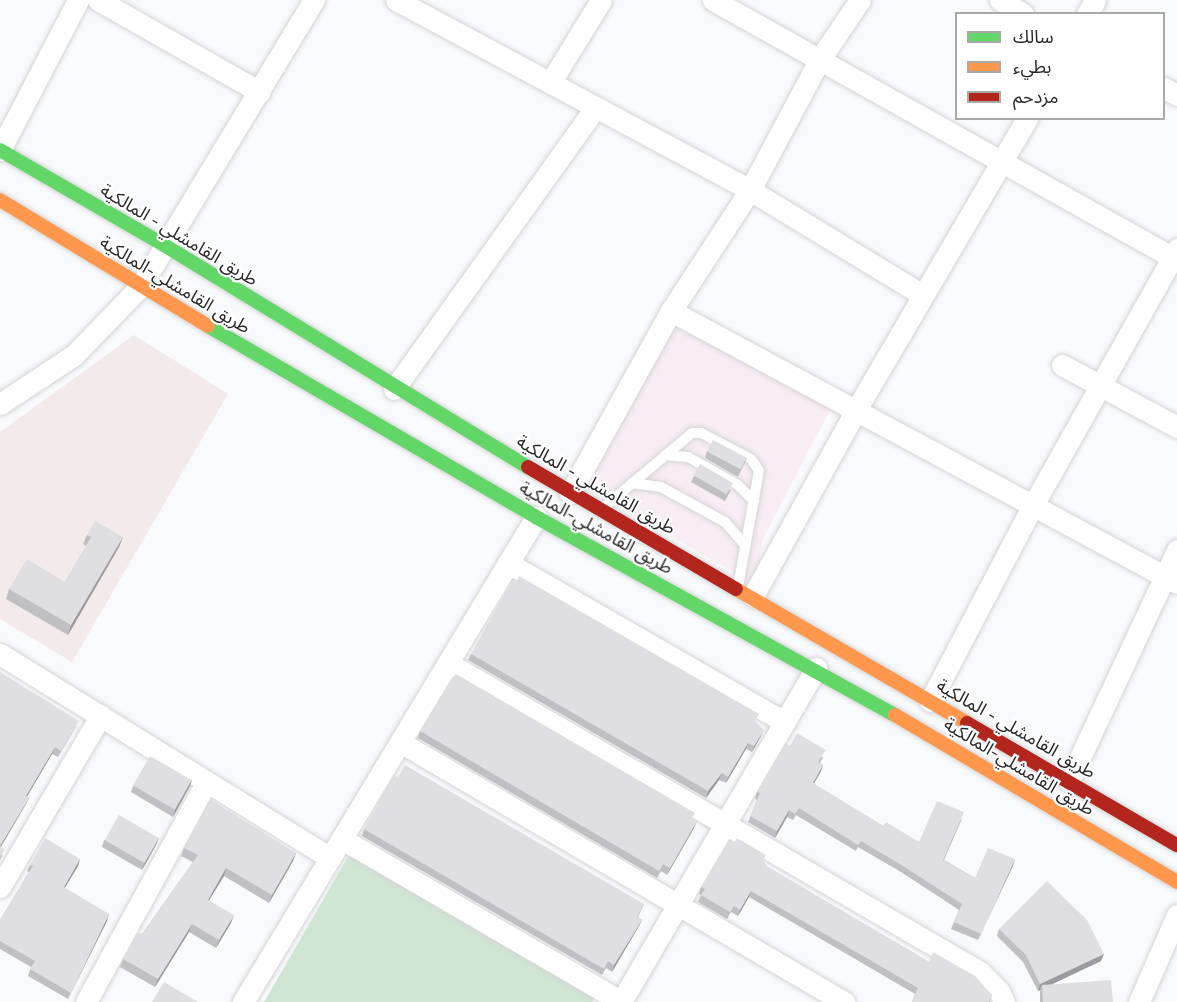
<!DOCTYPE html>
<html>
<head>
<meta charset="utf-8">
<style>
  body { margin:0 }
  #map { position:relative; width:1177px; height:1002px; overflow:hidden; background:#f9fafc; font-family:"Space Grotesk","Noto Sans Arabic",sans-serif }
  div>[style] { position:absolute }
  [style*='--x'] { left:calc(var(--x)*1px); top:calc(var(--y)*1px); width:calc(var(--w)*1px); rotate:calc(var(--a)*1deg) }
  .commercial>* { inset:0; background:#f7edf3 }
  .education>* { inset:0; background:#f3eaeb }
  .green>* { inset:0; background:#d1e5d4 }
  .roads { filter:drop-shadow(0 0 2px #d4d4d6) drop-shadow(0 0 2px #d4d4d6) }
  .lane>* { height:10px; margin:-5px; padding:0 5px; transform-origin:5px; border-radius:5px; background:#fefeff }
  .street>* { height:21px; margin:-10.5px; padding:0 10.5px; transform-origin:10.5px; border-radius:10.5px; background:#fefeff }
  .fast>* { height:14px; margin:-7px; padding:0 7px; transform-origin:7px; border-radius:7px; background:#63d668 }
  .slow>* { height:14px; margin:-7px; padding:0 7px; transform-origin:7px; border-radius:7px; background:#ff974d }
  .jam>* { height:14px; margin:-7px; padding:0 7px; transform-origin:7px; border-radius:7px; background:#b3261e }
  .wall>* { inset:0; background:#c0c0c2 }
  .shaded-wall>* { inset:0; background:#9c9c9e }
  .building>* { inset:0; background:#dfdfe1; transform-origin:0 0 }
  span { translate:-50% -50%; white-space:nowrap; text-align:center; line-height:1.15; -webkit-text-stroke:4.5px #fff; paint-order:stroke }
  .street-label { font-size:18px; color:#29292b }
  .legend { position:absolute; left:955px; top:12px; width:210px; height:108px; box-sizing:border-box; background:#fff; border:2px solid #a9a9aa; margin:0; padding:8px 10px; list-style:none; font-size:18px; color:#29292b }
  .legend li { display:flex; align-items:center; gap:12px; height:30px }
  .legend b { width:30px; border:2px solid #a9a9aa }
</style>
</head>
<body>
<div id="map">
  <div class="commercial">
    <div style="clip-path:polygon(674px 323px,831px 408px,762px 541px,759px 568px,752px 582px,585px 488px)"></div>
  </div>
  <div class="education">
    <div style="clip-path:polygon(134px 335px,228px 394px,72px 662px,0 619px,0 432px)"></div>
  </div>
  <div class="green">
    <div style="clip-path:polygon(349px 855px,595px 997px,592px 1002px,264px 1002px)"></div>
  </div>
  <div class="roads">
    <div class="lane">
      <div style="--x:665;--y:455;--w:23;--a:5"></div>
      <div style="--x:688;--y:457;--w:57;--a:29.2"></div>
      <div style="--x:738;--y:485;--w:23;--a:45"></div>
      <div style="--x:632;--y:483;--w:29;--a:8"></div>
      <div style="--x:661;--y:487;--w:73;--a:28.7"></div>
      <div style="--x:725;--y:522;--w:30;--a:49"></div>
      <div style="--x:603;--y:508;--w:116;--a:-40.1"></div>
      <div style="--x:692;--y:433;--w:9;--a:0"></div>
      <div style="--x:701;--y:433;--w:56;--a:27.5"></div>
      <div style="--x:751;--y:459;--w:14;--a:56"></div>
      <div style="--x:759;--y:471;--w:118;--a:100.3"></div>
    </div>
    <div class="street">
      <div style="--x:98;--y:0;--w:186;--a:29.6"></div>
      <div style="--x:396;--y:0;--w:402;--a:28.2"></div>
      <div style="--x:750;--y:190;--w:202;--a:31.3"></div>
      <div style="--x:713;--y:0;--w:532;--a:29.26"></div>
      <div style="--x:1000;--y:0;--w:27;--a:31"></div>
      <div style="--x:1087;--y:14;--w:16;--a:-60"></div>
      <div style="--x:550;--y:83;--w:97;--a:-58.4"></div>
      <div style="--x:1164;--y:88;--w:15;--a:28"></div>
      <div style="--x:0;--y:150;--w:169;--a:-62.5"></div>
      <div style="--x:671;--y:311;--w:574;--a:28.26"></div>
      <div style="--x:1062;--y:365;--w:131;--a:28.3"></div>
      <div style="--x:394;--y:389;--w:345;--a:-54.4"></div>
      <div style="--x:0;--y:404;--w:89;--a:-33.5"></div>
      <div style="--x:74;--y:355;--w:95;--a:-45.9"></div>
      <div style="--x:140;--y:287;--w:336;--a:-58.8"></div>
      <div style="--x:570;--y:493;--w:208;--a:-61"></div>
      <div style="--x:671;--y:311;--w:145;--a:-56.9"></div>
      <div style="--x:750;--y:190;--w:149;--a:-61.9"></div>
      <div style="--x:820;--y:59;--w:71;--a:-55.9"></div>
      <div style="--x:508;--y:563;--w:319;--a:29.9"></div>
      <div style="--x:753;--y:596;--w:213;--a:-61"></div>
      <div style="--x:856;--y:410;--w:338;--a:-59.6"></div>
      <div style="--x:0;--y:654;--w:388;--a:31.7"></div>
      <div style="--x:448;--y:663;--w:615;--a:30.15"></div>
      <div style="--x:980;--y:972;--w:27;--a:45"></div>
      <div style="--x:999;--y:991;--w:12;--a:66"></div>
      <div style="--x:930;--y:701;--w:221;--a:-62.3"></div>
      <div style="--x:1033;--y:505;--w:294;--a:-60.6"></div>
      <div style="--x:400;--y:742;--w:515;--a:30.35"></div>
      <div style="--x:1069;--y:781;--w:255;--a:-64.9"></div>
      <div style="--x:342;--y:839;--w:324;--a:30.2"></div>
      <div style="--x:0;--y:887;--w:199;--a:-59.6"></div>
      <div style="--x:86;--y:1002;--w:250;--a:-61.3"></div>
      <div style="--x:243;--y:1002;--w:567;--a:-58.86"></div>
      <div style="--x:621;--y:1002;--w:387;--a:-59.7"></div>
      <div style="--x:1139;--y:1002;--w:95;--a:-66.4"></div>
    </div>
    <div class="fast">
      <div style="--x:0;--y:150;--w:190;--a:30.1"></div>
      <div style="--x:164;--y:245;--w:426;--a:31.4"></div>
      <div style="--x:208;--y:326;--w:380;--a:30.2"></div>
      <div style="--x:536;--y:517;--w:410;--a:28.9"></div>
    </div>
    <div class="slow">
      <div style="--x:0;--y:200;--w:243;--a:31.2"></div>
      <div style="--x:736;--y:589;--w:267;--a:30.1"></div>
      <div style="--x:895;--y:715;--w:328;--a:30.6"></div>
    </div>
    <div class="jam">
      <div style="--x:528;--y:467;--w:241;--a:30.4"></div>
      <div style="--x:967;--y:723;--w:243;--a:30.2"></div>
    </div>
  </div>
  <div class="wall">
    <div style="clip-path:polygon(707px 451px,747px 458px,738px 477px,705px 458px)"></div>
    <div style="clip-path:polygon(694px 476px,731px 490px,725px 501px,691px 482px)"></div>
    <div style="clip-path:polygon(87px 535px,123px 537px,119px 547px,68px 635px,6px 599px,9px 589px,65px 582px,86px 546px,83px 544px)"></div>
    <div style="clip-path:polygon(471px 654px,756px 722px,761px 736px,752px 752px,746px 749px,726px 783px,719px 780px,706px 798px,468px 660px)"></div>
    <div style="clip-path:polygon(0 672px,76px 727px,58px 757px,52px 754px,27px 797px,29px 798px,26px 804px,1px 847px,2px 856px,0 860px)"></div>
    <div style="clip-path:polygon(420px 731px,693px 819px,694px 828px,667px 875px,661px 871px,657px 878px,418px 738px)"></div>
    <div style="clip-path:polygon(790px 746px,823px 757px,820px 763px,823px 765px,821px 771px,814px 784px,883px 826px,919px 842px,962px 819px,944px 860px,975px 878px,1015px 859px,978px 940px,951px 929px,959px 910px,901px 872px,858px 847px,856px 851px,796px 815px,793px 820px,787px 817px,775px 838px,748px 822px,757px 800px,755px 798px,757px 792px)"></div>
    <div style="clip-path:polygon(192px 780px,190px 786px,173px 817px,131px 792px,133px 786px)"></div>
    <div style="clip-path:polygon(364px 829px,644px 904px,638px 917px,642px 920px,639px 926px,612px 972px,606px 968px,602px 975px,362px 836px)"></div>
    <div style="clip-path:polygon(159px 838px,156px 845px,142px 870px,102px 847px,104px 840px)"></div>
    <div style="clip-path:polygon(734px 843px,764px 862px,766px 866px,929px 962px,992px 995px,990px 1002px,912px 1002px,915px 994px,749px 897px,738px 916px,731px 912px,727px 919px,698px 902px,701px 895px,699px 894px,701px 887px)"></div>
    <div style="clip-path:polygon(184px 848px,296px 853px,293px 861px,269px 903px,224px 876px,209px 900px,231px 923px,216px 948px,189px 932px,155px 987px,120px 967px,123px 959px,142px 934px,193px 862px,181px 856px)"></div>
    <div style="clip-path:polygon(80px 859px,78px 866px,65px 888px,107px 921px,68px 999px,28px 976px,31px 967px,0 949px,0 920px,29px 872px,27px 871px,30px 865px)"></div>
    <div style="clip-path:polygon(999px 929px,1104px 954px,1101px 961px,1052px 984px,1113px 1002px,1040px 1002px,1040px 990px,1038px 991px,1023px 962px,997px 936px)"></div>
  </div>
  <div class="shaded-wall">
    <div style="clip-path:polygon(123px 537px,119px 547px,68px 635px,71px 625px)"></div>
    <div style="clip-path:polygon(764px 730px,761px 736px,752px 752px,754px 746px)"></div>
    <div style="clip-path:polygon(748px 743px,746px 749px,726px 783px,728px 777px)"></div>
    <div style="clip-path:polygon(55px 747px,52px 754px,23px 803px,26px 796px)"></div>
    <div style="clip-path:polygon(823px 765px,821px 771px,810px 790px,813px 783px)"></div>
    <div style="clip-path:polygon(722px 773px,719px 780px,706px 798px,708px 791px)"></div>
    <div style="clip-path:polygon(192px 780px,190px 786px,173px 817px,175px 810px)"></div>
    <div style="clip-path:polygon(29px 798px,26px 804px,0 848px,0 846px)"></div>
    <div style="clip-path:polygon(789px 810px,787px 817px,775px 838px,777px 831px)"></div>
    <div style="clip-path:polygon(697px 821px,694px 828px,667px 875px,670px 868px)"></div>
    <div style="clip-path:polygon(159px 838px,156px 845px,142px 870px,144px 864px)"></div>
    <div style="clip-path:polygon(296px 853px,293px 861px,269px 903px,272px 895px)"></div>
    <div style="clip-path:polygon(80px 859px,78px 866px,61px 894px,64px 887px)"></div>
    <div style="clip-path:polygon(1015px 859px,1013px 866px,978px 940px,981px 934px)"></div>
    <div style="clip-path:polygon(226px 868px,224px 876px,205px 907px,208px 900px)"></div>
    <div style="clip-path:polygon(751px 891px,749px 897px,738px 916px,740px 910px)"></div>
    <div style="clip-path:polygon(109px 914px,107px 921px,68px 999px,71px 993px)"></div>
    <div style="clip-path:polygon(234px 915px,231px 923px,216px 948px,219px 940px)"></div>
    <div style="clip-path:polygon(642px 920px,639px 926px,612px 972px,614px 965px)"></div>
    <div style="clip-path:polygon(192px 924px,189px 932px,155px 987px,158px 979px)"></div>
    <div style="clip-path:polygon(1104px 954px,1101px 961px,1042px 989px,1042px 985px,1040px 990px,1038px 991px,1040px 984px)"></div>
  </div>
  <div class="building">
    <div style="left:713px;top:440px;width:38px;height:13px;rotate:28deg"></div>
    <div style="left:700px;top:464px;width:38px;height:13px;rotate:30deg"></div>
    <div style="clip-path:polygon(95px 521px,123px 537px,71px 625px,9px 589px,27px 559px,65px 582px,91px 537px,87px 535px)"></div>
    <div style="clip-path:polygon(519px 576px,759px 714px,755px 721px,764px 730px,754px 746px,748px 743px,728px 777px,722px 773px,708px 791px,471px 654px,512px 580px,516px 582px)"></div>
    <div style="clip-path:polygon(0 672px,79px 721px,61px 751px,55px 747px,26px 796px,29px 798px,0 846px)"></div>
    <div style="clip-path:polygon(456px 674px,695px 813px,692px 818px,697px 821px,670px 868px,663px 864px,659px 871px,420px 731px,452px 678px)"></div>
    <div style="clip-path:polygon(797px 733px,826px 750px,818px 762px,823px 765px,813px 783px,883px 826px,886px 822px,919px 842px,937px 801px,964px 812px,943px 860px,975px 878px,988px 848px,1015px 859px,981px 934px,954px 922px,962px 904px,903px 866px,861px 841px,858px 845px,799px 808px,795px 814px,789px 810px,777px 831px,750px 816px,760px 793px,757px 792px,785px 743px,790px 746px)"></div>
    <div style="left:150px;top:756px;width:48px;height:34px;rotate:30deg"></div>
    <div style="clip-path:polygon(405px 765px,644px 904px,637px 917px,642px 920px,614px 965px,608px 961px,604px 969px,364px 829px,393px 775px,398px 777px)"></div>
    <div style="clip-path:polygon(210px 799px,296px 853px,272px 895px,226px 868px,208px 900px,234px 915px,219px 940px,192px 924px,158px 979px,123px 959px,138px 932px,142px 934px,198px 855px,184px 848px)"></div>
    <div style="left:119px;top:815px;width:46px;height:29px;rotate:30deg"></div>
    <div style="clip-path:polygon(45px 838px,80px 859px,64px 887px,109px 914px,71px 993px,30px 969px,35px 961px,0 941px,0 920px,33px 866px,30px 865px)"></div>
    <div style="clip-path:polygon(737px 838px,766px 855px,763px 860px,766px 866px,929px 962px,933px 952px,975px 976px,992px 995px,989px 1002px,912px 1002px,918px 988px,751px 891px,740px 910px,734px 906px,730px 912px,701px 895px,705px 889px,701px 887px,729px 840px,734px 843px)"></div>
    <div style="clip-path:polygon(0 846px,5px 849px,0 857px)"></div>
    <div style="clip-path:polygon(1047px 881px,1087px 920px,1104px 954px,1040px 984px,1026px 955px,999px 929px)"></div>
    <div style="clip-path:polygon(1111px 980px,1113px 1002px,1043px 1002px,1042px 985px)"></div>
    <div style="clip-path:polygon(164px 982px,198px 1002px,152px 1002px)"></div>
  </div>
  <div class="street-label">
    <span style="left:179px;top:235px;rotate:31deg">طريق القامشلي - المالكية</span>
    <span style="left:175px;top:285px;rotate:31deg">طريق القامشلي-المالكية</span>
    <span style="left:596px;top:485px;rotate:30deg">طريق القامشلي - المالكية</span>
    <span style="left:596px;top:528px;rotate:29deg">طريق القامشلي-المالكية</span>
    <span style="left:1016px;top:729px;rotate:30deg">طريق القامشلي - المالكية</span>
    <span style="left:1019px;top:767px;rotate:31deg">طريق القامشلي-المالكية</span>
  </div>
  <ul class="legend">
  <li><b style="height:8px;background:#63d668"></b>سالك</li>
  <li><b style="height:8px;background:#ff974d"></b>بطيء</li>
  <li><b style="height:8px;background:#b3261e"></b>مزدحم</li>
  </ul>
</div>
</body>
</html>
